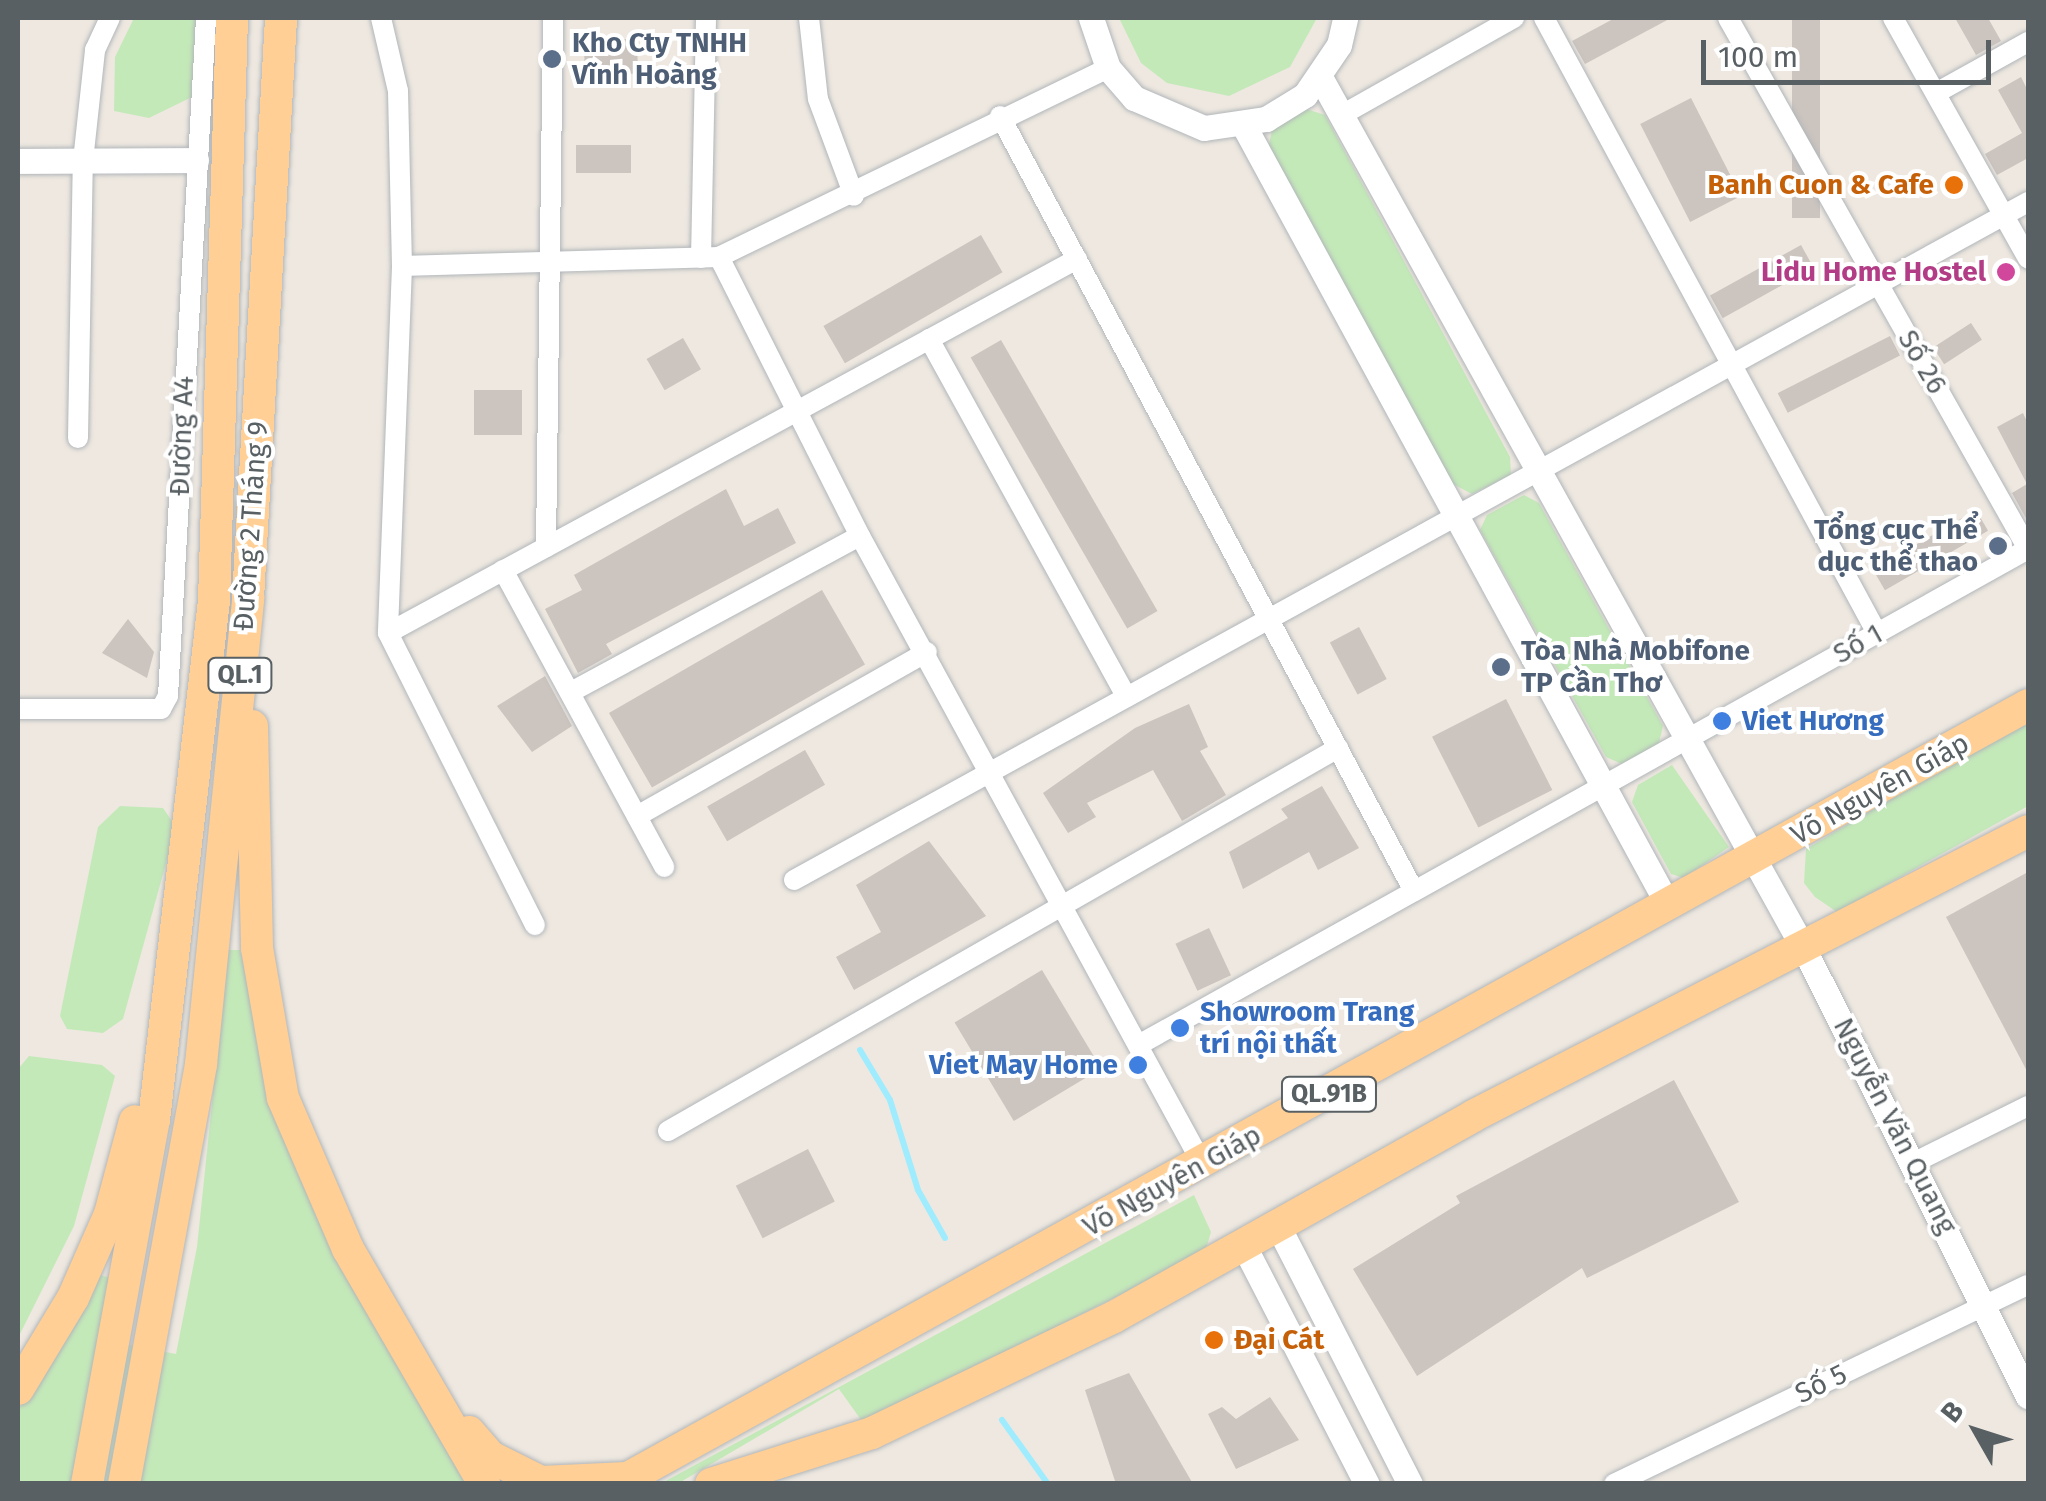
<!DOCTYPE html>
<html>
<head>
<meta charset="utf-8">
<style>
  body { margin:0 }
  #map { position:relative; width:2046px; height:1501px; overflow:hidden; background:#eee8e0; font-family:"Fira Sans",sans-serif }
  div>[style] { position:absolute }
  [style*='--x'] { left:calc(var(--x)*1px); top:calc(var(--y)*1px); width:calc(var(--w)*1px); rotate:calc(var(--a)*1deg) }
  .green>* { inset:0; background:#c4e9b9 }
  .stream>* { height:6px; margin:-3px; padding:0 3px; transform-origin:3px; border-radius:3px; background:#9fecff }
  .building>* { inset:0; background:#cbc4bf; transform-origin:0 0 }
  .roads { filter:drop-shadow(0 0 2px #b1b6ba) drop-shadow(0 0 2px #b1b6ba) }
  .minor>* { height:20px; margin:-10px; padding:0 10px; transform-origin:10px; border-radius:10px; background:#fff }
  .tertiary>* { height:25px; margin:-12.5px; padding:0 12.5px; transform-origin:12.5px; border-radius:12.5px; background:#fff }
  .trunk>* { height:32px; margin:-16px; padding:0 16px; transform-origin:16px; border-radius:16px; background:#ffcf95 }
  .dots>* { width:28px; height:28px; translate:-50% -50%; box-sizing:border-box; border:5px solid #fff; border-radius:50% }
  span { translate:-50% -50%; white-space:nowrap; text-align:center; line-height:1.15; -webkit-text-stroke:8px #fff; paint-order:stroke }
  .shield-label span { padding:2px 8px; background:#fff; border:2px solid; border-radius:8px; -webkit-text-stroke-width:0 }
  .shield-label { font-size:25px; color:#596063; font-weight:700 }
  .service-label { font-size:28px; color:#4e5e75; font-weight:700 }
  .left { translate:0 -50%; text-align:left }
  .right { translate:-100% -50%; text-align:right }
  .food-label { font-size:28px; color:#c56008; font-weight:700 }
  .hotel-label { font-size:28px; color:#b23c85; font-weight:700 }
  .street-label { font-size:28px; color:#596063 }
  .shop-label { font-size:28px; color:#366cbe; font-weight:700 }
  .frame { position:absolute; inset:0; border:20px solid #596063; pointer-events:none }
  .north { position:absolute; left:1926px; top:1381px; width:100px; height:100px; -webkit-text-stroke:8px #fff; paint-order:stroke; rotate:309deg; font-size:28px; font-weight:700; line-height:40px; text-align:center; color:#596063 }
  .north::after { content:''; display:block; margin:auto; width:35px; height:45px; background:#596063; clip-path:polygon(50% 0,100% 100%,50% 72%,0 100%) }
  .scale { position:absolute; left:1701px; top:40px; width:290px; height:45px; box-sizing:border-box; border:5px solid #596063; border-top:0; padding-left:12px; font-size:30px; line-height:35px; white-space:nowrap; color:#596063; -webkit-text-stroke:8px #fff; paint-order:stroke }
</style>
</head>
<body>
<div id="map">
  <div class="green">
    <div style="clip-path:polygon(134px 18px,199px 18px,196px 95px,149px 118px,114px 111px,115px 57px)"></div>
    <div style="clip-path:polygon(1119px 18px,1317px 18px,1290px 67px,1229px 96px,1167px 83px,1141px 63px)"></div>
    <div style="clip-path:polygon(1306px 109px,1325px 115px,1510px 457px,1511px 475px,1472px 494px,1453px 484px,1268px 149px,1273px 126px)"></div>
    <div style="clip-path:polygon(1524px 495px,1539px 503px,1663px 726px,1658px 747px,1622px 764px,1606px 757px,1480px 530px,1487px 515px)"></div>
    <div style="clip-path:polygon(2028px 718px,2028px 806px,1837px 912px,1815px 897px,1804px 883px,1806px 849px)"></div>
    <div style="clip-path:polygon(1672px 765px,1729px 847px,1684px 878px,1671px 874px,1632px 802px,1638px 785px)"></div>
    <div style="clip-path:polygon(120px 806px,163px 808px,176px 827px,123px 1019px,103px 1033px,67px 1029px,60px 1016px,98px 827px)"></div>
    <div style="clip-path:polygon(228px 950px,240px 950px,277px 1099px,467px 1483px,18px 1484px,18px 1410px,97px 1274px,114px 1279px,98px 1339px,176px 1354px,197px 1247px)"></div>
    <div style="clip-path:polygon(29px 1056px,102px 1065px,115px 1076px,74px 1226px,18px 1338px,18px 1069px)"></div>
    <div style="clip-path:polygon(1194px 1195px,1211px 1232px,1205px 1252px,864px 1424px,839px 1389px,679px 1483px,660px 1484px)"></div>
  </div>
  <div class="stream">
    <div style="--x:860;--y:1050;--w:58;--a:59"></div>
    <div style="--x:890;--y:1100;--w:94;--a:72.7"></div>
    <div style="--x:918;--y:1190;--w:55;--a:60.6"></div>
    <div style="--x:1002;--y:1420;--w:79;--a:54.3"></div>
  </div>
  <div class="building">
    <div style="clip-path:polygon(1615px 18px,1671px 18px,1585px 64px,1572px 41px)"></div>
    <div style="left:1792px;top:18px;width:28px;height:200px"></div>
    <div style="clip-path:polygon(1955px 18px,1988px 18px,2001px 41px,1976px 55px)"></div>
    <div style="clip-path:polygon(605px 39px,637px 39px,638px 74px,585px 72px,584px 50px,605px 50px)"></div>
    <div style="clip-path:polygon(2021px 77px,2028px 91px,2028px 158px,1997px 175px,1985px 154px,2022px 133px,1998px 90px)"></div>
    <div style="left:1691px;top:98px;width:110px;height:57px;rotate:63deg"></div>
    <div style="left:576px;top:145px;width:55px;height:28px"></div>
    <div style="left:981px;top:235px;width:43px;height:182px;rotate:60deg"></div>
    <div style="left:1801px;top:245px;width:26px;height:104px;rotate:61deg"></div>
    <div style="left:1971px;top:323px;width:20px;height:45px;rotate:57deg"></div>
    <div style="left:1890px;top:336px;width:22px;height:126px;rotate:63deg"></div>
    <div style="left:683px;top:338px;width:36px;height:42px;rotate:60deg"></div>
    <div style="left:1001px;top:340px;width:313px;height:35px;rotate:60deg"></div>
    <div style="left:474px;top:390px;width:48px;height:45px"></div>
    <div style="clip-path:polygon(2023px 413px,2028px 424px,2028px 522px,2012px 493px,2027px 484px,1997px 427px)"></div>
    <div style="clip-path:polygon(726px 489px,744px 526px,778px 508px,796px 543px,606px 644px,612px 654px,578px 673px,545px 609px,582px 590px,574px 575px)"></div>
    <div style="left:1976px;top:510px;width:24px;height:119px;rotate:60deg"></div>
    <div style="left:822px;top:590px;width:86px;height:246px;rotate:60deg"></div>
    <div style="clip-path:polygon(128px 619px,154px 652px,147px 678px,102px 653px)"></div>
    <div style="left:1359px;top:627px;width:59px;height:33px;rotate:62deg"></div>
    <div style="clip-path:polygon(545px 676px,572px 726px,532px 752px,497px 706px)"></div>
    <div style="left:1506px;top:699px;width:102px;height:83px;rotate:63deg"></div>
    <div style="clip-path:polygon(1189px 704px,1208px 747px,1200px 751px,1226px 795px,1182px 821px,1153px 770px,1087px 803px,1096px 817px,1068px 833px,1043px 793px,1135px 728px)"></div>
    <div style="left:805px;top:750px;width:40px;height:113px;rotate:60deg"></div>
    <div style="clip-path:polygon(1322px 786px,1359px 848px,1318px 870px,1309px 852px,1243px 889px,1229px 852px,1288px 818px,1281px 809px)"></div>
    <div style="clip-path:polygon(929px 841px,986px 916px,854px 990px,836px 957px,881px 932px,856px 885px)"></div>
    <div style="clip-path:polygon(2028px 872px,2028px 1073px,1946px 917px)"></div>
    <div style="left:1209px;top:928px;width:52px;height:37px;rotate:65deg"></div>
    <div style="left:1042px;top:970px;width:115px;height:102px;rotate:59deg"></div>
    <div style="clip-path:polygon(1674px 1080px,1739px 1202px,1587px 1278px,1582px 1268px,1417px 1376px,1353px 1269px,1460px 1203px,1456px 1196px)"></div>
    <div style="left:808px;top:1149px;width:59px;height:81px;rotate:63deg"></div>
    <div style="clip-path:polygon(1129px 1373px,1193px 1484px,1116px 1484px,1085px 1390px)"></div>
    <div style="clip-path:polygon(1270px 1397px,1299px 1440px,1236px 1469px,1208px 1414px,1222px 1407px,1236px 1419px)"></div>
  </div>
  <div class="roads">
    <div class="minor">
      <div style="--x:381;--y:18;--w:75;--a:76.9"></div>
      <div style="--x:398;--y:91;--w:175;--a:88.7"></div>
      <div style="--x:402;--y:266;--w:367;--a:92.2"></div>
      <div style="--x:388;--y:633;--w:327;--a:63.3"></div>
      <div style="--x:809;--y:18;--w:81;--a:83.7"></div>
      <div style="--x:818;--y:99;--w:103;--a:69.6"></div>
      <div style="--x:1544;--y:18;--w:699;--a:61.57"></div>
      <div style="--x:1728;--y:18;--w:610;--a:60.53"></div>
      <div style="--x:1893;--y:18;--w:276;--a:60.7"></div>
      <div style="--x:1936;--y:93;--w:105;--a:-29"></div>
      <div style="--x:1000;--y:116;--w:876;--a:61.89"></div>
      <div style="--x:1340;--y:116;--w:200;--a:-29.4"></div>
      <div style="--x:719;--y:257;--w:313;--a:63.2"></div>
      <div style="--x:860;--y:536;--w:716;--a:61.4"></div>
      <div style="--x:701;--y:258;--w:240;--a:-88.8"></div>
      <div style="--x:402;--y:266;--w:317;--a:-1.6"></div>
      <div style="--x:719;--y:257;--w:432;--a:-25.9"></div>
      <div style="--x:929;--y:339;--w:409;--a:61.1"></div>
      <div style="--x:78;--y:438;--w:277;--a:-89"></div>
      <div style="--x:83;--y:161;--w:112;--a:-83.8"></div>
      <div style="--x:95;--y:50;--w:35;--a:-65"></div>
      <div style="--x:546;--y:547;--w:529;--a:-89.24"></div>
      <div style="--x:503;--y:570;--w:338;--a:61.5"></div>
      <div style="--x:388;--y:633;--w:784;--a:-28.49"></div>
      <div style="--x:571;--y:692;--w:328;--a:-28.4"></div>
      <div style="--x:18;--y:709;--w:143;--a:0"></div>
      <div style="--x:161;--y:709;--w:15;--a:-62"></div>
      <div style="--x:168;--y:696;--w:679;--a:-86.79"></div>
      <div style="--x:637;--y:816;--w:333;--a:-29.5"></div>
      <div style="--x:794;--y:880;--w:1408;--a:-28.79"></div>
      <div style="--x:1142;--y:1043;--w:1014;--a:-29.14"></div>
      <div style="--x:668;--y:1131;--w:772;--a:-29.75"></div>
      <div style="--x:1917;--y:1161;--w:124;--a:-26.4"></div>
      <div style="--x:1614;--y:1484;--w:459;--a:-25.7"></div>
    </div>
    <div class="tertiary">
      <div style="--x:1091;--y:18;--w:53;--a:71.2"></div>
      <div style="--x:1108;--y:68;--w:40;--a:49"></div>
      <div style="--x:1134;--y:98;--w:76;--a:23.2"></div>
      <div style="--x:1204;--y:128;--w:63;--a:-8.3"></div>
      <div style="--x:1266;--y:119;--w:46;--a:-31.6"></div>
      <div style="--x:1305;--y:95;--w:60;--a:-55.8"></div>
      <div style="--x:1339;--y:45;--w:28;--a:-77"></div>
      <div style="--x:1320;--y:77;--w:1000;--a:60.97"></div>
      <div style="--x:1805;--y:951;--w:498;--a:63.4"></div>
      <div style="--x:1244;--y:126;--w:887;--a:61.44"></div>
      <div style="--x:18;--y:161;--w:178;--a:-0.3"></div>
      <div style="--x:1280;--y:1230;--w:285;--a:62.9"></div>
      <div style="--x:1246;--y:1250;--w:263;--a:62.7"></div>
    </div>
    <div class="trunk">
      <div style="--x:252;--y:726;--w:222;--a:88.7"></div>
      <div style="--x:257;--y:948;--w:152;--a:80.2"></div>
      <div style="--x:283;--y:1098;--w:164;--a:66.7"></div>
      <div style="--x:348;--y:1249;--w:272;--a:59.9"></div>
      <div style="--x:18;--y:1389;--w:106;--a:-58.9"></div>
      <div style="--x:73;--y:1298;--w:92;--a:-66.2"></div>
      <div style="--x:110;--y:1214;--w:96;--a:-75"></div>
      <div style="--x:469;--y:1432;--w:33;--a:49"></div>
      <div style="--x:491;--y:1457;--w:56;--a:26.6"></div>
      <div style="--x:541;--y:1482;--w:86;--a:-2.7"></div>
      <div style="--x:87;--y:1484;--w:370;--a:-79.6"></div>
      <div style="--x:154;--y:1120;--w:522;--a:-83.41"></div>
      <div style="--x:214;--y:601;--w:583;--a:-88.23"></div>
      <div style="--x:124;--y:1484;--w:427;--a:-79.6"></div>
      <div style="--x:201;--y:1064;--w:468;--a:-84.2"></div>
      <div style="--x:248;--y:598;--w:581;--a:-86.74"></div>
      <div style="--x:617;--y:1484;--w:1612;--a:-28.9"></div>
      <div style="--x:711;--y:1484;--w:169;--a:-17.6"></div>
      <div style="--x:872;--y:1433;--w:268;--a:-25.6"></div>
      <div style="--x:1114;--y:1317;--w:411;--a:-29.2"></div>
      <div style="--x:1473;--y:1116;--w:624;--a:-27.18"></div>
    </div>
  </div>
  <div class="dots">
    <div style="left:552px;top:59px;background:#5c6f8a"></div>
    <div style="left:1954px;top:185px;background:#e8710a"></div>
    <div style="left:2006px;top:272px;background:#d1479c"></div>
    <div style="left:1998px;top:546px;background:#5c6f8a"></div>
    <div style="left:1501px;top:667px;background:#5c6f8a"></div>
    <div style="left:1722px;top:721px;background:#3f7fe0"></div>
    <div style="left:1180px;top:1028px;background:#3f7fe0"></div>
    <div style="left:1138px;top:1065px;background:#3f7fe0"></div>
    <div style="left:1214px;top:1340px;background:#e8710a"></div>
  </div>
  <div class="shield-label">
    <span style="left:240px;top:675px">QL.1</span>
    <span style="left:1329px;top:1094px">QL.91B</span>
  </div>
  <div class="service-label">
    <span class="left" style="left:572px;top:59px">Kho Cty TNHH<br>Vĩnh Hoàng</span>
    <span class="right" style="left:1978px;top:546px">Tổng cục Thể<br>dục thể thao</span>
    <span class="left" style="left:1521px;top:667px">Tòa Nhà Mobifone<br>TP Cần Thơ</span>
  </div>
  <div class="food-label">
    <span class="right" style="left:1934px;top:185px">Banh Cuon &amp; Cafe</span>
    <span class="left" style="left:1234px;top:1340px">Đại Cát</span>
  </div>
  <div class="hotel-label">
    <span class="right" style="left:1986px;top:272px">Lidu Home Hostel</span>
  </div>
  <div class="street-label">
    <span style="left:1922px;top:362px;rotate:60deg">Số 26</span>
    <span style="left:182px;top:436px;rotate:-88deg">Đường A4</span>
    <span style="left:251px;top:526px;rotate:-86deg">Đường 2 Tháng 9</span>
    <span style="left:1858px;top:644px;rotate:-29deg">Số 1</span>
    <span style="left:1880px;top:789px;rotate:-29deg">Võ Nguyên Giáp</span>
    <span style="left:1895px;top:1126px;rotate:63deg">Nguyễn Văn Quang</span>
    <span style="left:1172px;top:1181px;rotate:-29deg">Võ Nguyên Giáp</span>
    <span style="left:1821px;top:1384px;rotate:-26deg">Số 5</span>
  </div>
  <div class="shop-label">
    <span class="left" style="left:1742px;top:721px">Viet Hương</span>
    <span class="left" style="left:1200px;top:1028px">Showroom Trang<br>trí nội thất</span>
    <span class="right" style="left:1118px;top:1065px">Viet May Home</span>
  </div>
  <div class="frame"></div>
  <div class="north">B</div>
  <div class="scale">100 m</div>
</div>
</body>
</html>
